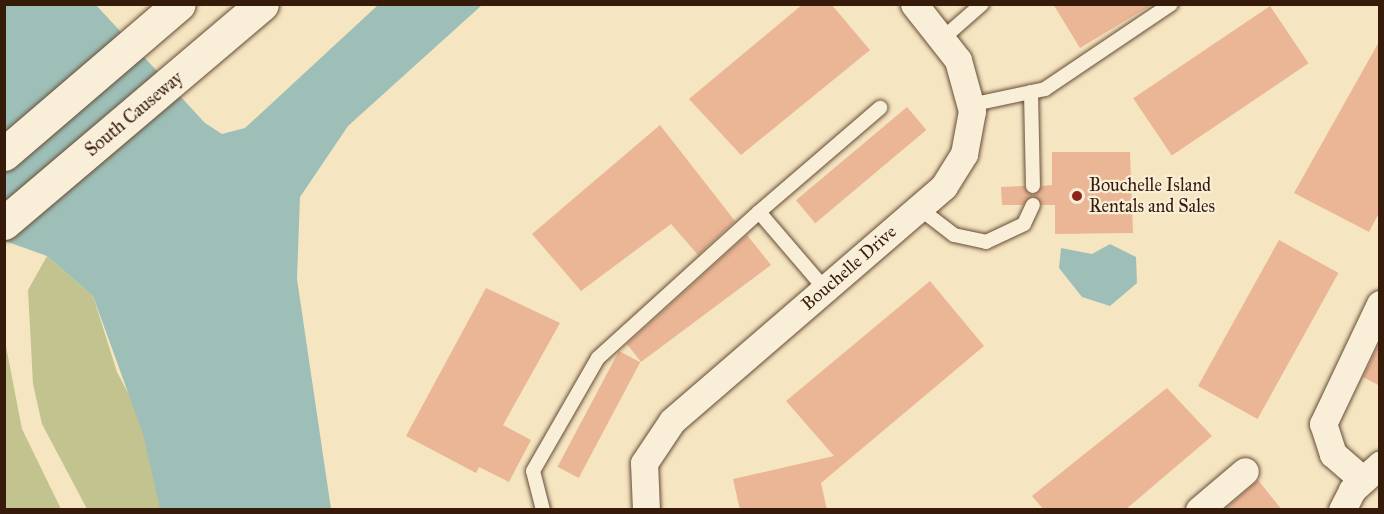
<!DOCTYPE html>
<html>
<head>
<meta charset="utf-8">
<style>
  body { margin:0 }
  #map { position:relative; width:1384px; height:514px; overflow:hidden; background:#f6e5c1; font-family:"IM FELL Great Primer",serif }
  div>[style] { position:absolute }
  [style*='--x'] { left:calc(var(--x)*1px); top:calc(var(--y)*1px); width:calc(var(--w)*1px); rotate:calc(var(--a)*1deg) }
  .green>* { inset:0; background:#c2c38e }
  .water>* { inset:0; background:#9dbfb7 }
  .building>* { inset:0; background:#ebb695; transform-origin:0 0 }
  .roads { filter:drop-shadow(0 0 2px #664d38) drop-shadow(0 0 2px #664d38) }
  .service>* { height:14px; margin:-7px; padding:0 7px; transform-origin:7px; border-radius:7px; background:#f9eed7 }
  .minor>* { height:27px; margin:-13.5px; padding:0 13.5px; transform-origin:13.5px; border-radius:13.5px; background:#f9eed7 }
  .secondary>* { height:33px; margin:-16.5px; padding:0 16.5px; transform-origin:16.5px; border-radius:16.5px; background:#f9eed7 }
  .dots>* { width:16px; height:16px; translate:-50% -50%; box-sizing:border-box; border:3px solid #f9eed7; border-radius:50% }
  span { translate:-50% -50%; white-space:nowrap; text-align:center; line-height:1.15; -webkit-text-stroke:4.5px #f9eed7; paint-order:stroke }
  .street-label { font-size:18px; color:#361a0a }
  .poi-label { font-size:18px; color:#361a0a }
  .left { translate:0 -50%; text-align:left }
  .frame { position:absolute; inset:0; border:6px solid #361a0a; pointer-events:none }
</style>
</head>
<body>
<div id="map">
  <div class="green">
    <div style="clip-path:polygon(47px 256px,93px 296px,117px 372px,189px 509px,87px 509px,42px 424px,33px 384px,28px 290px)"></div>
    <div style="clip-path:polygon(4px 336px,22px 429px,61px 509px,5px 509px)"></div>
  </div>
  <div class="water">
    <div style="clip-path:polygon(4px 5px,96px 5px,205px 123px,222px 134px,245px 128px,378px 5px,482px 5px,348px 126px,300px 197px,297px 279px,331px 509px,160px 509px,143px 434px,93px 296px,47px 256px,5px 241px)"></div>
    <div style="clip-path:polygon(1110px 244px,1136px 257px,1137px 283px,1110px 306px,1082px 297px,1059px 268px,1061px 248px,1092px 254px)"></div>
  </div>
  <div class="building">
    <div style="clip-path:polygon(803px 4px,831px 4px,870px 50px,741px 155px,689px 99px)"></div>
    <div style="clip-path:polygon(1053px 4px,1153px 4px,1080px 48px)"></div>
    <div style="left:1270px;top:6px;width:69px;height:165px;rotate:56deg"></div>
    <div style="clip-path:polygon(1380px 40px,1380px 211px,1369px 232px,1294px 193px)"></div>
    <div style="left:907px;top:107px;width:30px;height:145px;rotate:50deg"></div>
    <div style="clip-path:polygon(660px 125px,735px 221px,698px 255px,671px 224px,581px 291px,532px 234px)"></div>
    <div style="clip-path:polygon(1052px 152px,1130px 152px,1133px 233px,1055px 234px,1055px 205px,1042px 205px,1033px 196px,1023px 205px,1002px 205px,1001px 187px,1024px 186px,1033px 195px,1042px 186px,1052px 185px)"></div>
    <div style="clip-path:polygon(747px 235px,771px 265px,641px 362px,627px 344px)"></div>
    <div style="left:1279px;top:240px;width:68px;height:167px;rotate:29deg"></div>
    <div style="clip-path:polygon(930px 281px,984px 346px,821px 483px,827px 510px,740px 510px,733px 479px,834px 456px,786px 401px)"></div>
    <div style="clip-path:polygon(486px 288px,560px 323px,503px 425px,531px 440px,509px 482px,479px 467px,476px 473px,406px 436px)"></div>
    <div style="clip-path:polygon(1380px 342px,1380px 386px,1363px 377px)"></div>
    <div style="left:619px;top:351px;width:24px;height:131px;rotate:28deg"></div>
    <div style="clip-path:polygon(1167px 388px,1212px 436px,1125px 510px,1044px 510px,1032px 496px)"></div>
    <div style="clip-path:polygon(1258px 480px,1282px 510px,1224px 510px,1255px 483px)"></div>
  </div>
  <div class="roads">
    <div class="service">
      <div style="--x:942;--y:39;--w:53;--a:-41.2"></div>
      <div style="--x:1031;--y:92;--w:94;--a:88.8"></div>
      <div style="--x:970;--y:105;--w:77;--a:-12"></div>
      <div style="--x:1045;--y:89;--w:152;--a:-34"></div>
      <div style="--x:919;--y:208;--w:44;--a:37.6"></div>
      <div style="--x:954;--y:235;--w:33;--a:12"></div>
      <div style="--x:986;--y:242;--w:42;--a:-25.3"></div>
      <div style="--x:1024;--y:224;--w:21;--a:-65"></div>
      <div style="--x:759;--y:212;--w:160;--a:-40.7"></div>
      <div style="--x:543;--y:510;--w:40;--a:-104.4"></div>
      <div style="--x:533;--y:471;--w:130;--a:-60.1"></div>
      <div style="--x:598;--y:358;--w:217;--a:-42.2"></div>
      <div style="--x:759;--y:212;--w:101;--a:49.4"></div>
    </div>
    <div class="minor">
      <div style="--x:1363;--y:480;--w:40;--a:-139"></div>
      <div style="--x:1333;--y:454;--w:32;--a:-108"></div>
      <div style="--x:1323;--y:424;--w:133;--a:-64.6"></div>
      <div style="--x:646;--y:510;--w:47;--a:-92.4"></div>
      <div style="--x:644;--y:463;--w:50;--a:-56.3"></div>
      <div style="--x:672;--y:421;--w:359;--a:-40.8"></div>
      <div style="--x:944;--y:186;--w:38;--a:-58"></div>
      <div style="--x:964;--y:154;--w:44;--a:-79.5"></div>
      <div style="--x:972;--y:111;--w:53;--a:-105.4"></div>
      <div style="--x:958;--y:60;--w:71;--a:-128.2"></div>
      <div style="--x:1199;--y:510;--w:60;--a:-40.3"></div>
      <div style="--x:1342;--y:510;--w:22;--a:-63"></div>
      <div style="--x:1352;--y:490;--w:38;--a:-42"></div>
    </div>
    <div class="secondary">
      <div style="--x:4;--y:154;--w:230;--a:-40.6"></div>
      <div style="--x:4;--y:223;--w:338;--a:-40.3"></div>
    </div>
  </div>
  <div class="dots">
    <div style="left:1077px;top:196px;background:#8f2418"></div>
  </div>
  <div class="street-label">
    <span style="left:134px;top:114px;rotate:-40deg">South Causeway</span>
    <span style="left:849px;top:268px;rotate:-41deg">Bouchelle Drive</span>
  </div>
  <div class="poi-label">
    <span class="left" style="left:1089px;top:196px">Bouchelle Island<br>Rentals and Sales</span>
  </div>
  <div class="frame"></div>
</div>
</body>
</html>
